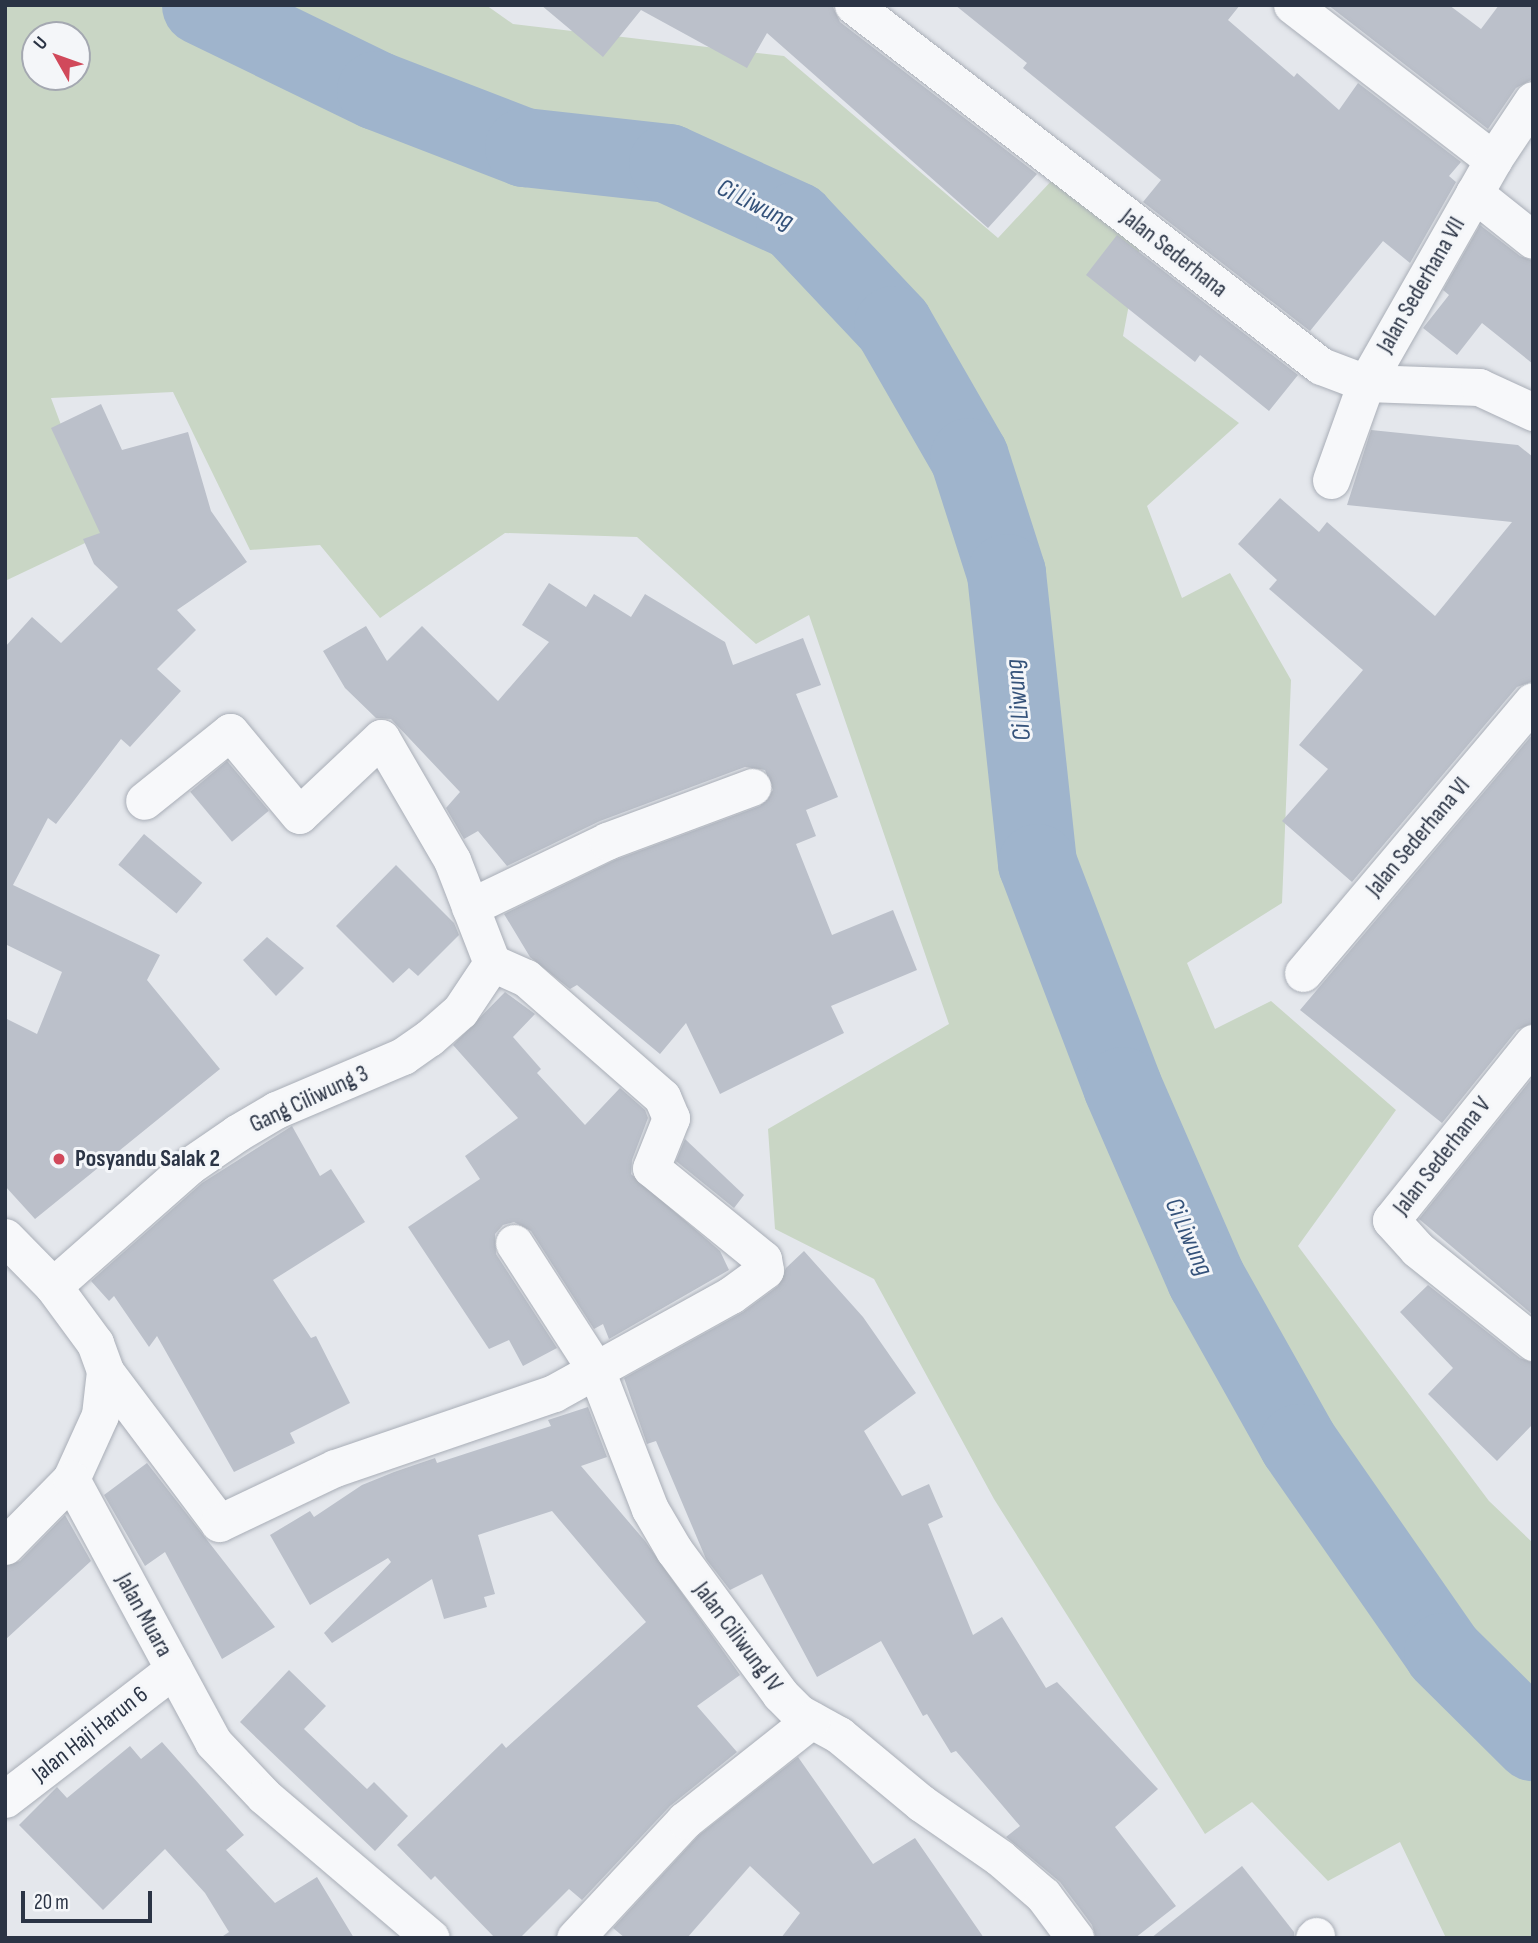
<!DOCTYPE html>
<html>
<head>
<meta charset="utf-8">
<style>
  body { margin:0 }
  #map { position:relative; width:1538px; height:1943px; overflow:hidden; background:#e4e7ec; font-family:"Sofia Sans Condensed",sans-serif }
  div>[style] { position:absolute }
  [style*='--x'] { left:calc(var(--x)*1px); top:calc(var(--y)*1px); width:calc(var(--w)*1px); rotate:calc(var(--a)*1deg) }
  .green>* { inset:0; background:#c9d6c5 }
  .river>* { height:79px; margin:-39.5px; padding:0 39.5px; transform-origin:39.5px; border-radius:39.5px; background:#9fb4cc }
  .building>* { inset:0; background:#bbc0ca; transform-origin:0 0 }
  .roads { filter:drop-shadow(0 0 2px #a9aeb7) drop-shadow(0 0 2px #a9aeb7) }
  .minor>* { height:37px; margin:-18.5px; padding:0 18.5px; transform-origin:18.5px; border-radius:18.5px; background:#f7f8fa }
  .dots>* { width:19px; height:19px; translate:-50% -50%; box-sizing:border-box; border:4px solid #f4f6f9; border-radius:50% }
  span { translate:-50% -50%; white-space:nowrap; text-align:center; line-height:1.15; -webkit-text-stroke:6px #f4f6f9; paint-order:stroke }
  .street-label { font-size:24px; color:#2b3445 }
  .poi-label { font-size:24px; color:#2b3445; font-weight:700 }
  .left { translate:0 -50%; text-align:left }
  .water-label { font-size:26px; color:#34527a; font-style:italic }
  .frame { position:absolute; inset:0; border:7px solid #2b3445; pointer-events:none }
  .north { position:absolute; left:21px; top:21px; width:70px; height:70px; box-sizing:border-box; background:#f4f6f9; border:2px solid #a4a8b1; border-radius:50%; rotate:310deg; font-size:19px; font-weight:700; line-height:28px; text-align:center; color:#2b3445 }
  .north::after { content:''; display:block; margin:auto; width:24px; height:32px; background:#d1495b; clip-path:polygon(50% 0,100% 100%,50% 72%,0 100%) }
  .scale { position:absolute; left:21px; top:1891px; width:131px; height:32px; box-sizing:border-box; border:4px solid #2b3445; border-top:0; padding-left:9px; font-size:21px; line-height:24px; white-space:nowrap; color:#2b3445; -webkit-text-stroke:5px #f4f6f9; paint-order:stroke }
</style>
</head>
<body>
<div id="map">
  <div class="green">
    <div style="clip-path:polygon(evenodd,5px 5px,486px 5px,513px 24px,784px 56px,998px 238px,1055px 177px,1143px 231px,1123px 336px,1239px 423px,1147px 506px,1182px 598px,1230px 573px,1291px 680px,1282px 903px,1187px 963px,1215px 1029px,1271px 1001px,1396px 1110px,1298px 1246px,1489px 1501px,1533px 1543px,1533px 1938px,1446px 1938px,1400px 1842px,1328px 1881px,1252px 1802px,1205px 1834px,994px 1499px,874px 1279px,775px 1229px,768px 1129px,949px 1024px,809px 615px,756px 644px,637px 537px,505px 533px,380px 618px,320px 545px,250px 550px,173px 392px,51px 398px,102px 535px,5px 581px,5px 5px,35px 35px,77px 35px,77px 77px,35px 77px,35px 35px)"></div>
  </div>
  <div class="river">
    <div style="--x:201;--y:5;--w:195;--a:25.9"></div>
    <div style="--x:376;--y:90;--w:159;--a:21.1"></div>
    <div style="--x:524;--y:147;--w:145;--a:6.3"></div>
    <div style="--x:668;--y:163;--w:140;--a:24.5"></div>
    <div style="--x:795;--y:221;--w:143;--a:46.7"></div>
    <div style="--x:893;--y:325;--w:152;--a:60.1"></div>
    <div style="--x:969;--y:457;--w:122;--a:72.3"></div>
    <div style="--x:1006;--y:573;--w:292;--a:83.9"></div>
    <div style="--x:1037;--y:863;--w:239;--a:69.1"></div>
    <div style="--x:1122;--y:1086;--w:210;--a:66.5"></div>
    <div style="--x:1206;--y:1279;--w:188;--a:60.7"></div>
    <div style="--x:1298;--y:1443;--w:254;--a:55.2"></div>
    <div style="--x:1443;--y:1652;--w:127;--a:44.7"></div>
  </div>
  <div class="building">
    <div style="clip-path:polygon(541px 5px,832px 5px,840px 22px,1037px 174px,988px 228px,767px 33px,747px 68px,641px 10px,603px 57px)"></div>
    <div style="clip-path:polygon(955px 5px,1240px 5px,1228px 20px,1294px 77px,1297px 73px,1339px 110px,1358px 83px,1461px 162px,1449px 176px,1456px 182px,1410px 263px,1383px 241px,1310px 331px,1143px 202px,1161px 180px,1023px 68px,1027px 63px)"></div>
    <div style="clip-path:polygon(1328px 5px,1449px 5px,1481px 29px,1499px 5px,1533px 5px,1533px 79px,1516px 88px,1488px 129px)"></div>
    <div style="clip-path:polygon(1480px 225px,1520px 256px,1533px 261px,1533px 364px,1482px 323px,1457px 355px,1423px 328px,1449px 295px,1443px 290px)"></div>
    <div style="clip-path:polygon(1117px 235px,1298px 375px,1269px 411px,1200px 355px,1195px 362px,1086px 275px)"></div>
    <div style="clip-path:polygon(101px 404px,122px 450px,188px 432px,211px 511px,247px 562px,177px 610px,196px 630px,157px 669px,181px 691px,130px 747px,121px 739px,56px 824px,48px 818px,13px 885px,160px 955px,147px 980px,220px 1069px,35px 1219px,5px 1186px,5px 1018px,37px 1034px,62px 972px,5px 944px,5px 647px,32px 617px,61px 643px,118px 587px,94px 564px,83px 539px,100px 533px,51px 428px)"></div>
    <div style="clip-path:polygon(1371px 430px,1518px 445px,1533px 457px,1533px 681px,1517px 687px,1352px 882px,1282px 821px,1328px 769px,1299px 745px,1363px 670px,1269px 589px,1277px 580px,1238px 544px,1280px 498px,1319px 532px,1327px 522px,1435px 616px,1512px 522px,1347px 505px)"></div>
    <div style="clip-path:polygon(549px 583px,586px 607px,594px 594px,631px 617px,645px 594px,725px 642px,733px 665px,803px 638px,821px 685px,796px 694px,838px 797px,806px 810px,816px 836px,796px 844px,832px 935px,893px 910px,917px 970px,831px 1006px,844px 1033px,720px 1094px,686px 1023px,660px 1054px,577px 985px,570px 989px,530px 957px,504px 914px,615px 860px,760px 806px,773px 790px,765px 770px,745px 767px,600px 821px,507px 866px,478px 831px,464px 839px,446px 808px,460px 792px,391px 719px,376px 718px,345px 688px,323px 651px,366px 626px,387px 661px,422px 626px,498px 701px,549px 642px,522px 625px)"></div>
    <div style="clip-path:polygon(1533px 734px,1533px 1023px,1517px 1030px,1442px 1123px,1300px 1010px)"></div>
    <div style="left:227px;top:761px;width:65px;height:48px;rotate:50deg"></div>
    <div style="left:144px;top:834px;width:76px;height:40px;rotate:40deg"></div>
    <div style="clip-path:polygon(396px 865px,454px 923px,459px 935px,418px 976px,409px 968px,393px 983px,336px 926px)"></div>
    <div style="clip-path:polygon(267px 937px,304px 968px,276px 996px,243px 960px)"></div>
    <div style="clip-path:polygon(505px 992px,535px 1014px,513px 1037px,541px 1069px,537px 1073px,585px 1125px,620px 1088px,645px 1110px,648px 1118px,632px 1160px,631px 1174px,720px 1251px,729px 1270px,609px 1339px,603px 1324px,594px 1329px,531px 1231px,514px 1222px,503px 1225px,495px 1234px,496px 1254px,557px 1348px,523px 1366px,509px 1340px,489px 1349px,408px 1227px,480px 1179px,465px 1156px,518px 1118px,453px 1045px)"></div>
    <div style="clip-path:polygon(1533px 1077px,1533px 1315px,1419px 1219px)"></div>
    <div style="clip-path:polygon(292px 1126px,320px 1176px,331px 1169px,365px 1222px,273px 1280px,311px 1338px,316px 1336px,350px 1403px,290px 1433px,295px 1443px,234px 1472px,157px 1336px,149px 1347px,114px 1296px,109px 1301px,91px 1281px,202px 1183px)"></div>
    <div style="clip-path:polygon(685px 1139px,744px 1195px,734px 1208px,676px 1161px)"></div>
    <div style="clip-path:polygon(804px 1251px,863px 1317px,916px 1393px,864px 1431px,902px 1496px,929px 1484px,943px 1517px,928px 1524px,973px 1635px,1002px 1617px,1046px 1688px,1057px 1682px,1158px 1789px,1115px 1827px,1176px 1906px,1135px 1938px,1096px 1938px,1092px 1925px,1060px 1882px,1006px 1837px,1020px 1826px,956px 1751px,951px 1753px,927px 1714px,923px 1716px,881px 1641px,817px 1677px,762px 1574px,730px 1590px,706px 1559px,656px 1441px,647px 1444px,624px 1378px,743px 1312px,778px 1286px,786px 1268px)"></div>
    <div style="clip-path:polygon(1428px 1285px,1520px 1358px,1533px 1363px,1533px 1424px,1497px 1461px,1428px 1394px,1453px 1368px,1400px 1312px)"></div>
    <div style="clip-path:polygon(588px 1407px,607px 1457px,581px 1466px,645px 1541px,740px 1675px,697px 1706px,737px 1752px,670px 1806px,582px 1900px,569px 1889px,520px 1938px,495px 1938px,435px 1876px,431px 1880px,397px 1845px,502px 1743px,506px 1748px,646px 1622px,552px 1511px,478px 1535px,495px 1594px,484px 1597px,487px 1607px,444px 1619px,432px 1579px,332px 1643px,324px 1633px,391px 1562px,388px 1558px,310px 1605px,270px 1535px,310px 1511px,314px 1517px,362px 1485px,394px 1472px,435px 1458px,437px 1463px,551px 1426px,548px 1420px)"></div>
    <div style="clip-path:polygon(147px 1463px,275px 1627px,222px 1659px,165px 1552px,145px 1566px,104px 1495px)"></div>
    <div style="clip-path:polygon(65px 1515px,91px 1561px,5px 1640px,5px 1566px,20px 1561px)"></div>
    <div style="clip-path:polygon(289px 1670px,326px 1706px,304px 1729px,367px 1789px,374px 1782px,408px 1816px,375px 1851px,240px 1722px)"></div>
    <div style="clip-path:polygon(162px 1742px,244px 1835px,226px 1850px,275px 1903px,317px 1877px,354px 1938px,220px 1938px,229px 1932px,205px 1893px,165px 1849px,103px 1910px,19px 1825px,57px 1787px,67px 1798px,130px 1746px,141px 1759px)"></div>
    <div style="clip-path:polygon(798px 1757px,873px 1864px,915px 1838px,984px 1938px,781px 1938px,800px 1913px,750px 1866px,687px 1938px,625px 1938px,613px 1928px,699px 1835px)"></div>
    <div style="clip-path:polygon(1242px 1866px,1294px 1932px,1294px 1938px,1151px 1938px)"></div>
  </div>
  <div class="roads">
    <div class="minor">
      <div style="--x:853;--y:5;--w:591;--a:37.65"></div>
      <div style="--x:1321;--y:366;--w:48;--a:20.7"></div>
      <div style="--x:1366;--y:383;--w:113;--a:2"></div>
      <div style="--x:1479;--y:387;--w:60;--a:24.8"></div>
      <div style="--x:1292;--y:5;--w:254;--a:37.6"></div>
      <div style="--x:1474;--y:193;--w:75;--a:38.5"></div>
      <div style="--x:1331;--y:480;--w:103;--a:-70.2"></div>
      <div style="--x:1366;--y:383;--w:257;--a:-60.3"></div>
      <div style="--x:1493;--y:160;--w:72;--a:-56.3"></div>
      <div style="--x:470;--y:907;--w:152;--a:-25.7"></div>
      <div style="--x:607;--y:841;--w:155;--a:-20.4"></div>
      <div style="--x:1303;--y:973;--w:356;--a:-49.8"></div>
      <div style="--x:1533;--y:1043;--w:227;--a:128.7"></div>
      <div style="--x:1391;--y:1220;--w:39;--a:48"></div>
      <div style="--x:1417;--y:1249;--w:149;--a:38.7"></div>
      <div style="--x:5;--y:1237;--w:69;--a:45.6"></div>
      <div style="--x:53;--y:1286;--w:71;--a:53.6"></div>
      <div style="--x:95;--y:1343;--w:30;--a:70"></div>
      <div style="--x:105;--y:1371;--w:44;--a:96.5"></div>
      <div style="--x:100;--y:1415;--w:70;--a:114.4"></div>
      <div style="--x:71;--y:1479;--w:94;--a:134.6"></div>
      <div style="--x:514;--y:1243;--w:151;--a:57.2"></div>
      <div style="--x:596;--y:1370;--w:149;--a:68.8"></div>
      <div style="--x:650;--y:1509;--w:48;--a:59.7"></div>
      <div style="--x:674;--y:1550;--w:179;--a:53.6"></div>
      <div style="--x:780;--y:1694;--w:27;--a:45"></div>
      <div style="--x:799;--y:1713;--w:46;--a:28.8"></div>
      <div style="--x:839;--y:1735;--w:107;--a:39.7"></div>
      <div style="--x:921;--y:1803;--w:96;--a:34.8"></div>
      <div style="--x:1000;--y:1858;--w:57;--a:40.7"></div>
      <div style="--x:1043;--y:1895;--w:54;--a:53.3"></div>
      <div style="--x:53;--y:1286;--w:181;--a:-41.4"></div>
      <div style="--x:189;--y:1166;--w:58;--a:-34.5"></div>
      <div style="--x:237;--y:1133;--w:45;--a:-30.5"></div>
      <div style="--x:276;--y:1110;--w:138;--a:-23"></div>
      <div style="--x:403;--y:1056;--w:32;--a:-35"></div>
      <div style="--x:429;--y:1038;--w:41;--a:-41.1"></div>
      <div style="--x:460;--y:1011;--w:58;--a:-56.3"></div>
      <div style="--x:105;--y:1371;--w:190;--a:53.1"></div>
      <div style="--x:219;--y:1523;--w:128;--a:-25.4"></div>
      <div style="--x:335;--y:1468;--w:231;--a:-18.9"></div>
      <div style="--x:554;--y:1393;--w:202;--a:-29"></div>
      <div style="--x:731;--y:1295;--w:42;--a:-36.3"></div>
      <div style="--x:765;--y:1270;--w:11;--a:-100"></div>
      <div style="--x:763;--y:1259;--w:144;--a:-140.9"></div>
      <div style="--x:651;--y:1168;--w:54;--a:-68.2"></div>
      <div style="--x:671;--y:1118;--w:23;--a:-113"></div>
      <div style="--x:662;--y:1097;--w:181;--a:-138.8"></div>
      <div style="--x:526;--y:978;--w:37;--a:-156"></div>
      <div style="--x:492;--y:963;--w:110;--a:-111.2"></div>
      <div style="--x:452;--y:860;--w:141;--a:-120.2"></div>
      <div style="--x:381;--y:738;--w:112;--a:136.8"></div>
      <div style="--x:299;--y:815;--w:108;--a:-129.7"></div>
      <div style="--x:230;--y:732;--w:110;--a:141.3"></div>
      <div style="--x:71;--y:1479;--w:299;--a:61.6"></div>
      <div style="--x:213;--y:1742;--w:74;--a:46.6"></div>
      <div style="--x:264;--y:1796;--w:219;--a:40.4"></div>
      <div style="--x:5;--y:1799;--w:213;--a:-37.6"></div>
      <div style="--x:575;--y:1938;--w:161;--a:-47"></div>
      <div style="--x:685;--y:1820;--w:161;--a:-38.4"></div>
      <div style="--x:1314;--y:1938;--w:3;--a:-45"></div>
    </div>
  </div>
  <div class="dots">
    <div style="left:59px;top:1159px;background:#d1495b"></div>
  </div>
  <div class="street-label">
    <span style="left:1174px;top:253px;rotate:38deg">Jalan Sederhana</span>
    <span style="left:1421px;top:285px;rotate:-60deg">Jalan Sederhana VII</span>
    <span style="left:1418px;top:837px;rotate:-50deg">Jalan Sederhana VI</span>
    <span style="left:309px;top:1099px;rotate:-25deg">Gang Ciliwung 3</span>
    <span style="left:1442px;top:1156px;rotate:-52deg">Jalan Sederhana V</span>
    <span style="left:144px;top:1615px;rotate:61deg">Jalan Muara</span>
    <span style="left:738px;top:1637px;rotate:53deg">Jalan Ciliwung IV</span>
    <span style="left:90px;top:1734px;rotate:-38deg">Jalan Haji Harun 6</span>
  </div>
  <div class="poi-label">
    <span class="left" style="left:75px;top:1159px">Posyandu Salak 2</span>
  </div>
  <div class="water-label">
    <span style="left:755px;top:205px;rotate:27deg">Ci Liwung</span>
    <span style="left:1019px;top:700px;rotate:-96deg">Ci Liwung</span>
    <span style="left:1188px;top:1237px;rotate:66deg">Ci Liwung</span>
  </div>
  <div class="frame"></div>
  <div class="north">U</div>
  <div class="scale">20 m</div>
</div>
</body>
</html>
